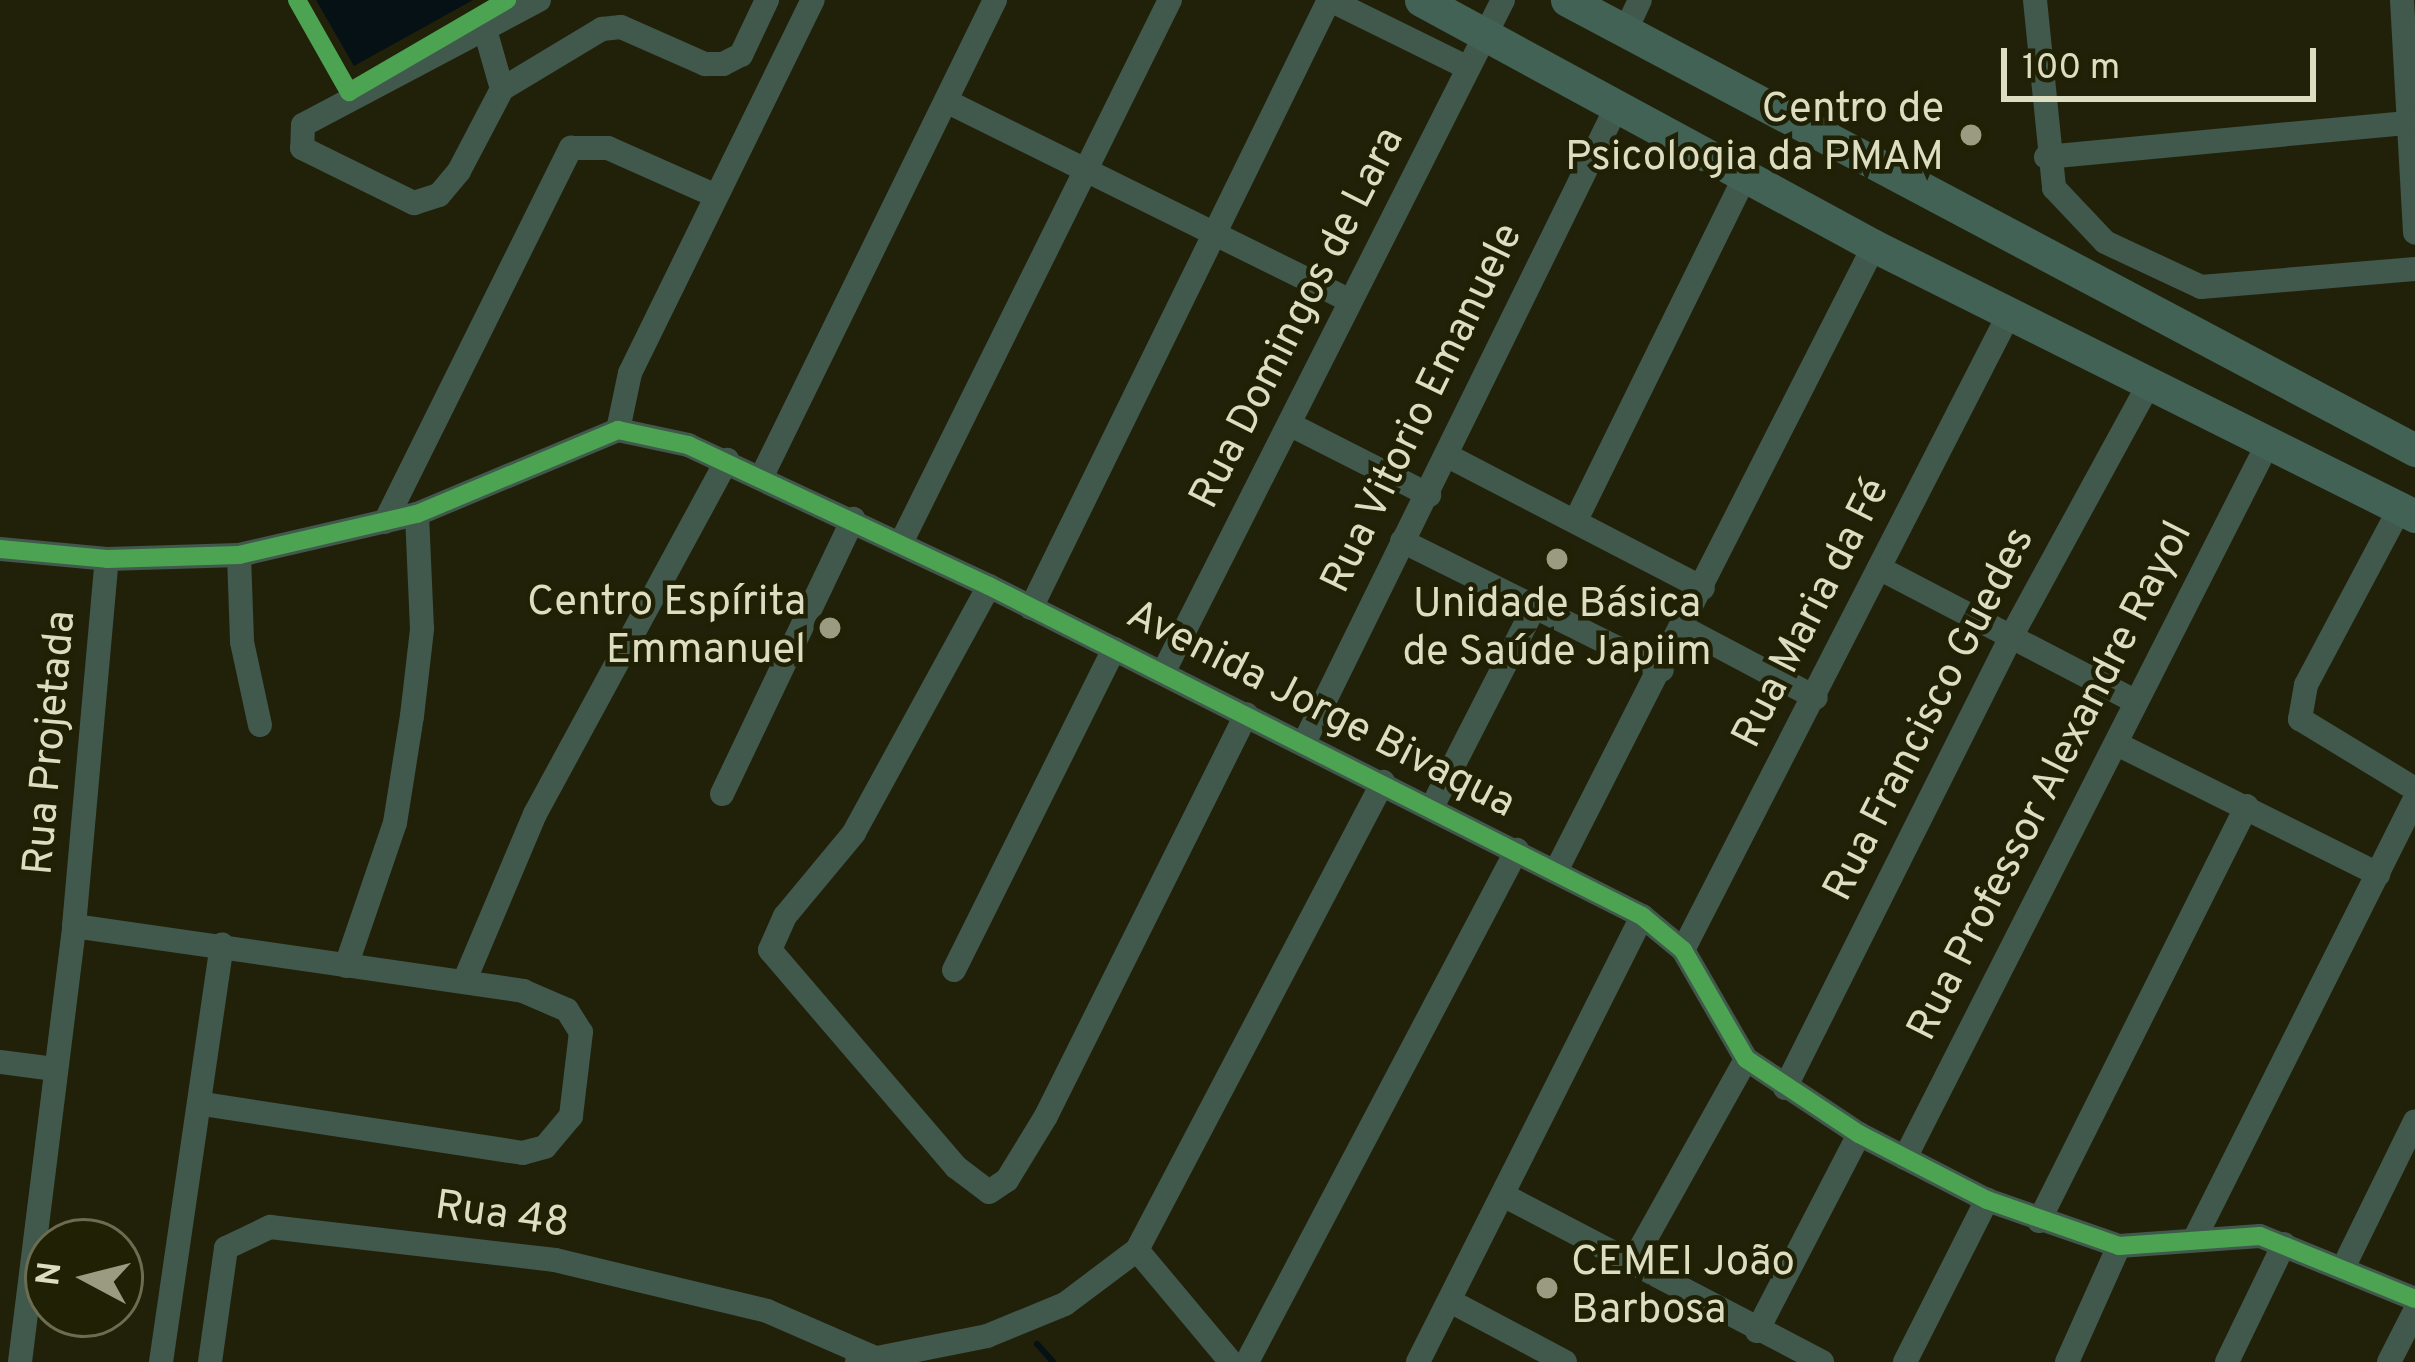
<!DOCTYPE html>
<html>
<head>
<meta charset="utf-8">
<style>
  body { margin:0 }
  #map { position:relative; width:2415px; height:1362px; overflow:hidden; background:#21210a; font-family:Overpass,sans-serif }
  div>[style] { position:absolute }
  [style*='--x'] { left:calc(var(--x)*1px); top:calc(var(--y)*1px); width:calc(var(--w)*1px); rotate:calc(var(--a)*1deg) }
  .water>* { inset:0; background:#051115 }
  .stream>* { height:6px; margin:-3px; padding:0 3px; transform-origin:3px; border-radius:3px; background:#051115 }
  .minor>* { height:24px; margin:-12px; padding:0 12px; transform-origin:12px; border-radius:12px; background:#41584c }
  .major>* { height:33px; margin:-16.5px; padding:0 16.5px; transform-origin:16.5px; border-radius:16.5px; background:#426256 }
  .cycleway>* { height:18px; margin:-9px; padding:0 9px; transform-origin:9px; border-radius:9px; background:#4ca352 }
  .dots>* { width:33px; height:33px; translate:-50% -50%; box-sizing:border-box; border:6px solid #202004; border-radius:50% }
  span { translate:-50% -50%; white-space:nowrap; text-align:center; line-height:1.15; -webkit-text-stroke:9px #202004; paint-order:stroke }
  .poi-label { font-size:42px; color:#dcddc1 }
  .right { translate:-100% -50%; text-align:right }
  .left { translate:0 -50%; text-align:left }
  .street-label { font-size:42px; color:#dcddc1 }
  .north { position:absolute; left:24px; top:1218px; width:120px; height:120px; box-sizing:border-box; background:#202004; border:3px solid #6b6c50; border-radius:50%; rotate:277deg; font-size:33px; font-weight:700; line-height:48px; text-align:center; color:#dcddc1 }
  .north::after { content:''; display:block; margin:auto; width:42px; height:54px; background:#9b9b81; clip-path:polygon(50% 0,100% 100%,50% 72%,0 100%) }
  .scale { position:absolute; left:2001px; top:48px; width:315px; height:54px; box-sizing:border-box; border:6px solid #dcddc1; border-top:0; padding-left:15px; font-size:36px; line-height:42px; white-space:nowrap; color:#dcddc1; -webkit-text-stroke:9px #202004; paint-order:stroke }
</style>
</head>
<body>
<div id="map">
  <div class="water">
    <div style="clip-path:polygon(316px 0,473px 0,354px 66px)"></div>
  </div>
  <div class="stream">
    <div style="--x:1037;--y:1344;--w:24;--a:48"></div>
  </div>
  <div class="minor">
    <div style="--x:539;--y:0;--w:267;--a:152.1"></div>
    <div style="--x:303;--y:125;--w:23;--a:92"></div>
    <div style="--x:302;--y:148;--w:125;--a:26.2"></div>
    <div style="--x:414;--y:203;--w:26;--a:-18"></div>
    <div style="--x:439;--y:195;--w:31;--a:-50"></div>
    <div style="--x:459;--y:171;--w:93;--a:-62.3"></div>
    <div style="--x:502;--y:89;--w:117;--a:-31"></div>
    <div style="--x:602;--y:29;--w:19;--a:-6"></div>
    <div style="--x:621;--y:27;--w:92;--a:23.8"></div>
    <div style="--x:705;--y:64;--w:18;--a:0"></div>
    <div style="--x:723;--y:64;--w:20;--a:-27"></div>
    <div style="--x:741;--y:55;--w:61;--a:-64.7"></div>
    <div style="--x:1330;--y:0;--w:154;--a:26.2"></div>
    <div style="--x:2035;--y:0;--w:189;--a:84.2"></div>
    <div style="--x:2054;--y:188;--w:74;--a:46.6"></div>
    <div style="--x:2105;--y:242;--w:106;--a:25.1"></div>
    <div style="--x:2201;--y:287;--w:215;--a:-4.8"></div>
    <div style="--x:2402;--y:0;--w:233;--a:86.8"></div>
    <div style="--x:1625;--y:32;--w:35;--a:-65"></div>
    <div style="--x:486;--y:33;--w:58;--a:74.1"></div>
    <div style="--x:948;--y:102;--w:449;--a:26.3"></div>
    <div style="--x:2046;--y:157;--w:371;--a:-5.4"></div>
    <div style="--x:1291;--y:425;--w:155;--a:26.9"></div>
    <div style="--x:618;--y:430;--w:58;--a:-78.1"></div>
    <div style="--x:630;--y:373;--w:415;--a:-63.9"></div>
    <div style="--x:1448;--y:456;--w:287;--a:27.4"></div>
    <div style="--x:762;--y:476;--w:530;--a:-63.92"></div>
    <div style="--x:2400;--y:508;--w:200;--a:118"></div>
    <div style="--x:2306;--y:685;--w:35;--a:100"></div>
    <div style="--x:2300;--y:719;--w:135;--a:31.3"></div>
    <div style="--x:1576;--y:520;--w:382;--a:-63.8"></div>
    <div style="--x:385;--y:522;--w:418;--a:-63.6"></div>
    <div style="--x:571;--y:148;--w:37;--a:0"></div>
    <div style="--x:608;--y:148;--w:114;--a:23.9"></div>
    <div style="--x:1402;--y:541;--w:290;--a:26.4"></div>
    <div style="--x:901;--y:543;--w:606;--a:-63.65"></div>
    <div style="--x:0;--y:549;--w:107;--a:5.3"></div>
    <div style="--x:107;--y:559;--w:132;--a:-1.7"></div>
    <div style="--x:239;--y:555;--w:183;--a:-13"></div>
    <div style="--x:417;--y:514;--w:218;--a:-22.7"></div>
    <div style="--x:618;--y:430;--w:72;--a:12.1"></div>
    <div style="--x:688;--y:445;--w:332;--a:25.1"></div>
    <div style="--x:989;--y:586;--w:732;--a:26.81"></div>
    <div style="--x:1642;--y:916;--w:53;--a:39.7"></div>
    <div style="--x:1683;--y:950;--w:126;--a:60"></div>
    <div style="--x:1746;--y:1059;--w:136;--a:33.6"></div>
    <div style="--x:1859;--y:1134;--w:144;--a:27.3"></div>
    <div style="--x:1987;--y:1200;--w:140;--a:19.2"></div>
    <div style="--x:2119;--y:1246;--w:141;--a:-4.1"></div>
    <div style="--x:2260;--y:1236;--w:167;--a:22.1"></div>
    <div style="--x:239;--y:555;--w:87;--a:88"></div>
    <div style="--x:242;--y:642;--w:85;--a:77.8"></div>
    <div style="--x:1879;--y:568;--w:288;--a:27.5"></div>
    <div style="--x:989;--y:586;--w:281;--a:118.7"></div>
    <div style="--x:854;--y:833;--w:108;--a:129.7"></div>
    <div style="--x:785;--y:916;--w:37;--a:114"></div>
    <div style="--x:770;--y:950;--w:286;--a:49.4"></div>
    <div style="--x:956;--y:1167;--w:41;--a:37.1"></div>
    <div style="--x:989;--y:1192;--w:22;--a:-34"></div>
    <div style="--x:1007;--y:1180;--w:75;--a:-58.6"></div>
    <div style="--x:1046;--y:1116;--w:449;--a:-63.5"></div>
    <div style="--x:1031;--y:608;--w:677;--a:-63.89"></div>
    <div style="--x:1684;--y:628;--w:149;--a:27.9"></div>
    <div style="--x:1163;--y:673;--w:754;--a:-63.2"></div>
    <div style="--x:1304;--y:743;--w:705;--a:-63.83"></div>
    <div style="--x:2117;--y:744;--w:292;--a:26.5"></div>
    <div style="--x:722;--y:794;--w:305;--a:-64.5"></div>
    <div style="--x:1432;--y:807;--w:226;--a:-62.9"></div>
    <div style="--x:1557;--y:869;--w:699;--a:-63.03"></div>
    <div style="--x:74;--y:926;--w:454;--a:8.2"></div>
    <div style="--x:523;--y:991;--w:48;--a:23.4"></div>
    <div style="--x:567;--y:1010;--w:26;--a:58"></div>
    <div style="--x:581;--y:1032;--w:85;--a:96.8"></div>
    <div style="--x:571;--y:1116;--w:40;--a:130"></div>
    <div style="--x:545;--y:1147;--w:23;--a:165"></div>
    <div style="--x:523;--y:1153;--w:326;--a:-171.3"></div>
    <div style="--x:1683;--y:950;--w:717;--a:-62.86"></div>
    <div style="--x:346;--y:966;--w:151;--a:-71.1"></div>
    <div style="--x:395;--y:823;--w:108;--a:-81"></div>
    <div style="--x:412;--y:716;--w:88;--a:-83.4"></div>
    <div style="--x:422;--y:629;--w:115;--a:-92.5"></div>
    <div style="--x:954;--y:970;--w:359;--a:-63.5"></div>
    <div style="--x:464;--y:982;--w:182;--a:-67.1"></div>
    <div style="--x:535;--y:814;--w:403;--a:-61.5"></div>
    <div style="--x:0;--y:1062;--w:55;--a:7.3"></div>
    <div style="--x:1785;--y:1088;--w:507;--a:-63.38"></div>
    <div style="--x:2012;--y:635;--w:290;--a:-61.4"></div>
    <div style="--x:1905;--y:1158;--w:804;--a:-63.08"></div>
    <div style="--x:1503;--y:1195;--w:360;--a:27.6"></div>
    <div style="--x:2039;--y:1221;--w:464;--a:-63.4"></div>
    <div style="--x:2196;--y:1236;--w:489;--a:-63.4"></div>
    <div style="--x:1137;--y:1250;--w:146;--a:50"></div>
    <div style="--x:1631;--y:1265;--w:236;--a:-60.8"></div>
    <div style="--x:2344;--y:1266;--w:161;--a:-63.9"></div>
    <div style="--x:1450;--y:1301;--w:130;--a:27.9"></div>
    <div style="--x:1757;--y:1331;--w:222;--a:-62.6"></div>
    <div style="--x:20;--y:1362;--w:439;--a:-82.9"></div>
    <div style="--x:74;--y:926;--w:368;--a:-84.9"></div>
    <div style="--x:161;--y:1362;--w:422;--a:-81.7"></div>
    <div style="--x:210;--y:1362;--w:115;--a:-82"></div>
    <div style="--x:226;--y:1248;--w:49;--a:-25.5"></div>
    <div style="--x:270;--y:1227;--w:287;--a:6.6"></div>
    <div style="--x:555;--y:1260;--w:218;--a:13.5"></div>
    <div style="--x:767;--y:1311;--w:118;--a:23.5"></div>
    <div style="--x:857;--y:1362;--w:133;--a:-11.3"></div>
    <div style="--x:987;--y:1336;--w:84;--a:-22.3"></div>
    <div style="--x:1065;--y:1304;--w:90;--a:-36.9"></div>
    <div style="--x:1137;--y:1250;--w:529;--a:-62.27"></div>
    <div style="--x:1247;--y:1362;--w:579;--a:-62.2"></div>
    <div style="--x:1418;--y:1362;--w:499;--a:-63.3"></div>
    <div style="--x:1905;--y:1362;--w:182;--a:-63.2"></div>
    <div style="--x:2067;--y:1362;--w:127;--a:-65.9"></div>
    <div style="--x:2227;--y:1362;--w:131;--a:-64.2"></div>
    <div style="--x:2389;--y:1362;--w:57;--a:-63"></div>
  </div>
  <div class="major">
    <div style="--x:1421;--y:0;--w:515;--a:28.5"></div>
    <div style="--x:1874;--y:246;--w:605;--a:26.52"></div>
    <div style="--x:1567;--y:0;--w:960;--a:27.95"></div>
  </div>
  <div class="cycleway">
    <div style="--x:297;--y:0;--w:106;--a:60.5"></div>
    <div style="--x:349;--y:92;--w:183;--a:-30.2"></div>
    <div style="--x:0;--y:549;--w:107;--a:5.3"></div>
    <div style="--x:107;--y:559;--w:132;--a:-1.7"></div>
    <div style="--x:239;--y:555;--w:183;--a:-13"></div>
    <div style="--x:417;--y:514;--w:218;--a:-22.7"></div>
    <div style="--x:618;--y:430;--w:72;--a:12.1"></div>
    <div style="--x:688;--y:445;--w:332;--a:25.1"></div>
    <div style="--x:989;--y:586;--w:732;--a:26.81"></div>
    <div style="--x:1642;--y:916;--w:53;--a:39.7"></div>
    <div style="--x:1683;--y:950;--w:126;--a:60"></div>
    <div style="--x:1746;--y:1059;--w:136;--a:33.6"></div>
    <div style="--x:1859;--y:1134;--w:144;--a:27.3"></div>
    <div style="--x:1987;--y:1200;--w:140;--a:19.2"></div>
    <div style="--x:2119;--y:1246;--w:141;--a:-4.1"></div>
    <div style="--x:2260;--y:1236;--w:167;--a:22.1"></div>
  </div>
  <div class="dots">
    <div style="left:1971px;top:135px;background:#9b9b81"></div>
    <div style="left:1557px;top:559px;background:#9b9b81"></div>
    <div style="left:830px;top:628px;background:#9b9b81"></div>
    <div style="left:1547px;top:1288px;background:#9b9b81"></div>
  </div>
  <div class="poi-label">
    <span class="right" style="left:1944px;top:135px">Centro de<br>Psicologia da PMAM</span>
    <span class="right" style="left:806px;top:628px">Centro Espírita<br>Emmanuel</span>
    <span style="left:1557px;top:630px">Unidade Básica<br>de Saúde Japiim</span>
    <span class="left" style="left:1571px;top:1288px">CEMEI João<br>Barbosa</span>
  </div>
  <div class="street-label">
    <span style="left:1299px;top:319px;rotate:-63deg">Rua Domingos de Lara</span>
    <span style="left:1424px;top:409px;rotate:-64deg">Rua Vitorio Emanuele</span>
    <span style="left:1813px;top:614px;rotate:-63deg">Rua Maria da Fé</span>
    <span style="left:1320px;top:711px;rotate:27deg">Avenida Jorge Bivaqua</span>
    <span style="left:1931px;top:715px;rotate:-63deg">Rua Francisco Guedes</span>
    <span style="left:52px;top:743px;rotate:-85deg">Rua Projetada</span>
    <span style="left:2052px;top:782px;rotate:-63deg">Rua Professor Alexandre Rayol</span>
    <span style="left:502px;top:1217px;rotate:8deg">Rua 48</span>
  </div>
  <div class="north">N</div>
  <div class="scale">100 m</div>
</div>
</body>
</html>
